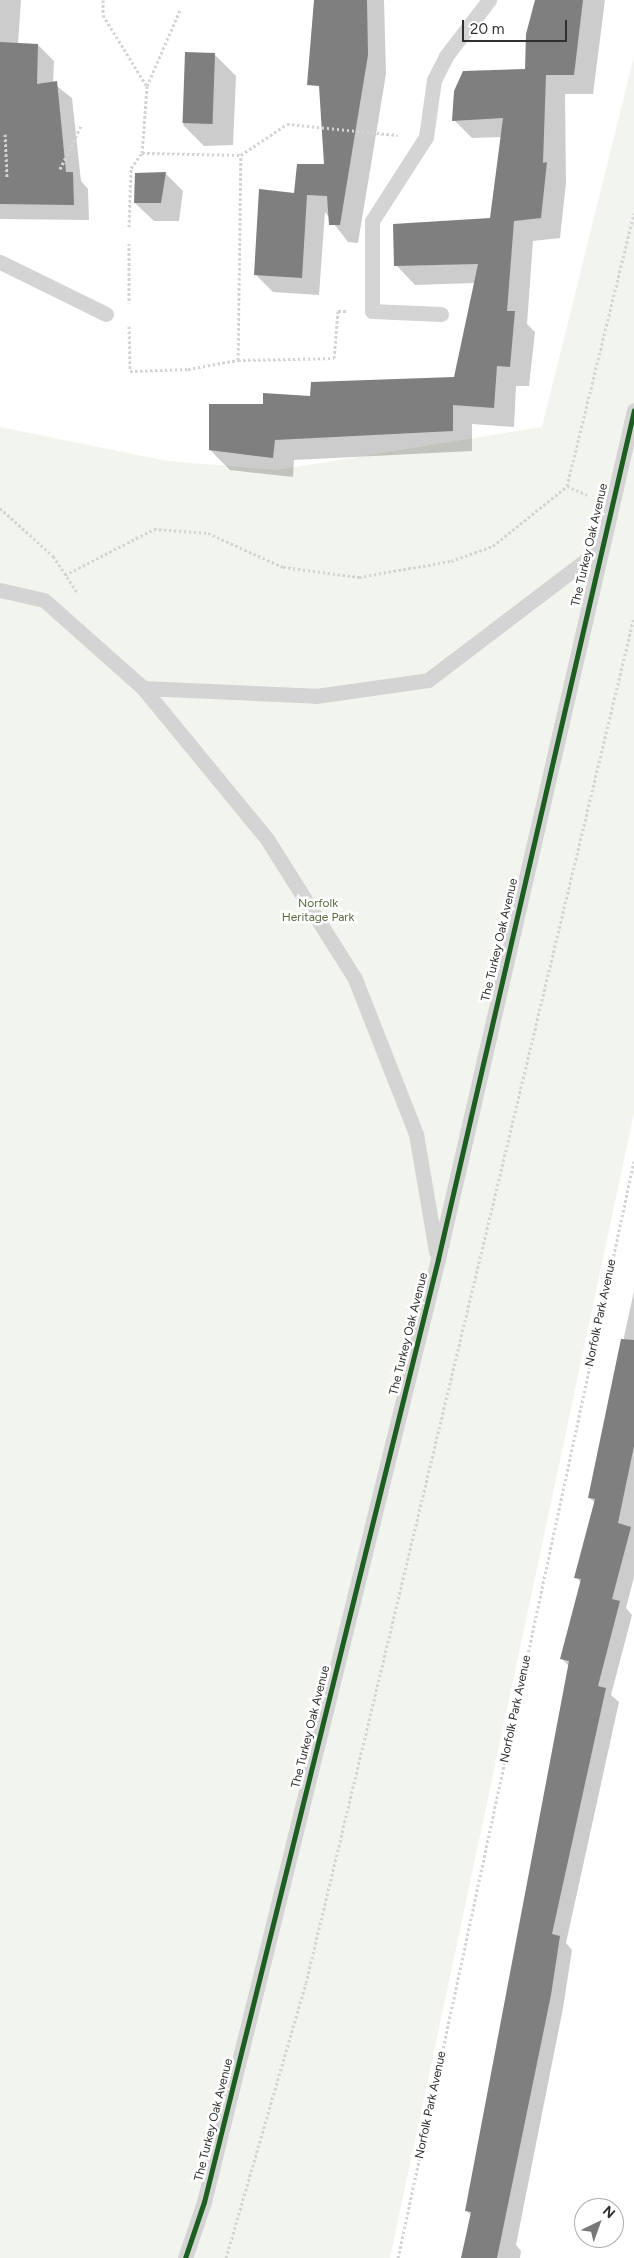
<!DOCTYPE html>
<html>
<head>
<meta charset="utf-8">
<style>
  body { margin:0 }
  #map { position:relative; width:634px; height:2258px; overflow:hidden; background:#fff; font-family:Figtree,sans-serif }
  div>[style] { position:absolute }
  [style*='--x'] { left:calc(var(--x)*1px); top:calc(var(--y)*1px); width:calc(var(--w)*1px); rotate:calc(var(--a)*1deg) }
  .green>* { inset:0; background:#f2f5ed }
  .shadow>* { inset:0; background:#0003 }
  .building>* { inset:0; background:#7f7f7f; transform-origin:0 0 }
  .path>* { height:3px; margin-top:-1.5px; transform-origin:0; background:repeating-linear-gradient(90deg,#d4d4d4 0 2.5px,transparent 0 5px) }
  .service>* { height:15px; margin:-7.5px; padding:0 7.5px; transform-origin:7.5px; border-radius:7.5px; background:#d4d4d4 }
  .cycleway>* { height:5px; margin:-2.5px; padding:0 2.5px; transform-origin:2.5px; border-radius:2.5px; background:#1b5e20 }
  span { translate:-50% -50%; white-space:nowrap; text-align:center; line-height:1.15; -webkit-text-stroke:5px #fff; paint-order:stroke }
  .street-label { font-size:12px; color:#2f2f2f }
  .park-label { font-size:12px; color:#566a3e }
  .north { position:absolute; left:574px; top:2198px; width:50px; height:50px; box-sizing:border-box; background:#fff; border:1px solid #acacac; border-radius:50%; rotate:42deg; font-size:14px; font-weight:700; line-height:20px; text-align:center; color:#2f2f2f }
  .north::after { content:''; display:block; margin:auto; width:18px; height:22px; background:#787878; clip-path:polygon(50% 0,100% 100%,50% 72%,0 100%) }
  .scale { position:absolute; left:462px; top:20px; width:105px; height:22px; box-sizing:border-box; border:2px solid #2f2f2f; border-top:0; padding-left:6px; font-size:15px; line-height:18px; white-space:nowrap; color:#2f2f2f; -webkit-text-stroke:4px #fff; paint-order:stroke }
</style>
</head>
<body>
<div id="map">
  <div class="green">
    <div style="clip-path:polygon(634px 56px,634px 1113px,390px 2258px,0 2258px,0 427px,167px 461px,277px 470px,542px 427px)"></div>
  </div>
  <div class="shadow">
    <div style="clip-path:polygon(0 0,21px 0,18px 44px,38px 45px,54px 61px,53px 83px,72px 98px,81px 181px,88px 189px,89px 220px,0 219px)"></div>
    <div style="clip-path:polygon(349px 0,384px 0,386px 74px,358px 243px,348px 242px,325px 212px,319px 295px,273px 292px,255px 274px,295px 194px,326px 166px)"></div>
    <div style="clip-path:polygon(536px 0,605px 0,593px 94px,565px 94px,566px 183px,560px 238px,533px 241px,527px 324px,535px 332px,529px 386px,516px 386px,514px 427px,472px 424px,472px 451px,294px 460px,293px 477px,230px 470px,210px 450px,264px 405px,455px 379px,475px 283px,415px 285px,396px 265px,491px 220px,502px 137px,472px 138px,454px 120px,527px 70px)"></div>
    <div style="clip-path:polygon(215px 55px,236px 76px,233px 145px,204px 146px,183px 125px)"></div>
    <div style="clip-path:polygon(165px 173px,183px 191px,179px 221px,154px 221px,135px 203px)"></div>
    <div style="clip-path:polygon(634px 1291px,634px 1577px,626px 1608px,632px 1615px,611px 1695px,619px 1702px,566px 1943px,572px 1950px,563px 2008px,516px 2245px,521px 2251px,520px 2258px,463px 2258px,471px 2215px,466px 2210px,569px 1666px,561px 1658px,581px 1583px,576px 1577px,595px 1503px,589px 1497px)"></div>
  </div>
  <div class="building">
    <div style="clip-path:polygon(314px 0,367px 0,368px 55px,340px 225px,329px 225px,327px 196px,307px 195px,302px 278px,254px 275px,259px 189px,294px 193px,297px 164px,324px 164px,319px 86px,307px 85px)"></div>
    <div style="clip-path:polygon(535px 0,583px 0,574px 75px,546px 75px,543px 163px,547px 162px,541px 218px,514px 221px,507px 311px,515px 311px,510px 367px,497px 366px,494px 408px,453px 405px,453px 431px,275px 440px,273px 458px,209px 450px,209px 404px,263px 404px,263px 393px,310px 396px,311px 382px,454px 377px,478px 264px,394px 266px,393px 224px,490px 218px,503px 118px,452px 121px,454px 91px,463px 71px,525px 69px,526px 34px)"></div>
    <div style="clip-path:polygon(0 42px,38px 44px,37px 84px,57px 81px,66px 172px,73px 172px,74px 205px,0 204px)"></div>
    <div style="left:215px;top:53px;width:71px;height:30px;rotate:92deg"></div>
    <div style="clip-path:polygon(166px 172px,161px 203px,134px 203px,135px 173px)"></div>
    <div style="clip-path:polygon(621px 1339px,634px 1340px,634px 1446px,618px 1523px,631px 1527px,612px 1599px,620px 1601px,598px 1686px,606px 1688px,552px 1934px,560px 1936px,551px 1995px,497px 2258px,461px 2258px,471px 2212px,465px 2211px,569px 1661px,560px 1659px,581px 1579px,574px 1578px,595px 1499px,588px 1498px)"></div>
  </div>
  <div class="path">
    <div style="--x:103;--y:0;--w:15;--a:90"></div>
    <div style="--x:103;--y:15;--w:82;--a:58.4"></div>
    <div style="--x:5;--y:134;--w:44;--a:87.4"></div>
    <div style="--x:142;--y:153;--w:99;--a:1.2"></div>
    <div style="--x:60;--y:169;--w:48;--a:-64"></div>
    <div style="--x:129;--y:227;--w:59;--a:-88.1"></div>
    <div style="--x:131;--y:168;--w:19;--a:-54"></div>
    <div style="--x:142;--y:153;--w:67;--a:-85.7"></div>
    <div style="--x:147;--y:86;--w:83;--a:-66.5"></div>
    <div style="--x:129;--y:243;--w:60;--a:90"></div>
    <div style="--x:129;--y:326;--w:45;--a:88.7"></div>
    <div style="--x:130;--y:371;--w:58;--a:-2"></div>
    <div style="--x:188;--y:369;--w:51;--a:-10.2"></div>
    <div style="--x:238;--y:360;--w:96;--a:-1.2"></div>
    <div style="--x:334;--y:358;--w:47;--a:-85.1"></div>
    <div style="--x:338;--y:311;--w:8;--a:0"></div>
    <div style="--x:238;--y:360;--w:205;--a:-89.2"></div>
    <div style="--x:241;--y:155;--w:55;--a:-34"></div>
    <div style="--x:287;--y:124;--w:111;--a:5.7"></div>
    <div style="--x:567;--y:486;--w:22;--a:24"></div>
    <div style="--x:0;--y:508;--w:72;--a:42.2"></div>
    <div style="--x:53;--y:556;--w:43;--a:56.3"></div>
    <div style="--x:65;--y:575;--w:100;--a:-27.3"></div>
    <div style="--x:154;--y:529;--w:54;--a:4.2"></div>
    <div style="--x:208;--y:533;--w:82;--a:24.4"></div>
    <div style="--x:283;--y:567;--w:77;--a:7.5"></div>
    <div style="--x:359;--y:577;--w:93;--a:-9.9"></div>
    <div style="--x:451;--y:561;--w:45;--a:-19.7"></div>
    <div style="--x:493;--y:546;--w:95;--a:-39"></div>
    <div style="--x:567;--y:486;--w:281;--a:-76.2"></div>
    <div style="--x:226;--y:2258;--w:286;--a:-73.8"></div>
    <div style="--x:306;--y:1983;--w:1405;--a:-76.5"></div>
    <div style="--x:398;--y:2258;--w:1122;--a:-77.86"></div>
  </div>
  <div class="service">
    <div style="--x:0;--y:262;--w:118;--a:26.1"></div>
    <div style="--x:441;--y:314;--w:69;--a:-177.5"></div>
    <div style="--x:372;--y:311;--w:90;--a:-90"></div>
    <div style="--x:372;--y:221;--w:100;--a:-57.3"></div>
    <div style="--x:426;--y:137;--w:58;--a:-82"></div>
    <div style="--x:434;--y:80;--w:27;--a:-63"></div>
    <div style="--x:446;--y:56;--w:71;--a:-52.5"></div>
    <div style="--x:0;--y:590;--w:45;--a:12.8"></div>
    <div style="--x:44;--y:600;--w:132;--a:41.6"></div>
    <div style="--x:143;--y:688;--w:195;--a:50.6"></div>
    <div style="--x:267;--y:839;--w:165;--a:57.8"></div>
    <div style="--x:355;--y:979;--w:167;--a:68.5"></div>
    <div style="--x:416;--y:1134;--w:119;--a:80.3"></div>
    <div style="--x:143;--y:688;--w:173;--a:2.6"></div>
    <div style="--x:316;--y:696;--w:113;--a:-8.1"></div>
    <div style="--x:428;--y:680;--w:215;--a:-37.2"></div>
    <div style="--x:185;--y:2258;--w:59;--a:-71.3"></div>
    <div style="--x:204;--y:2202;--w:972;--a:-76.06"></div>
    <div style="--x:438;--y:1259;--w:871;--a:-77"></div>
  </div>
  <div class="cycleway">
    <div style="--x:185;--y:2258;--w:59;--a:-71.3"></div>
    <div style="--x:204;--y:2202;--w:972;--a:-76.06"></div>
    <div style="--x:438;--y:1259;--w:871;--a:-77"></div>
  </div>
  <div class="street-label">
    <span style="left:590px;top:545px;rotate:-77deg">The Turkey Oak Avenue</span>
    <span style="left:500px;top:940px;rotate:-77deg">The Turkey Oak Avenue</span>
    <span style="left:601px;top:1313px;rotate:-78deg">Norfolk Park Avenue</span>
    <span style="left:409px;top:1334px;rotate:-76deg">The Turkey Oak Avenue</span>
    <span style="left:516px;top:1709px;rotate:-78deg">Norfolk Park Avenue</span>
    <span style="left:311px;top:1727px;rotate:-76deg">The Turkey Oak Avenue</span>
    <span style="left:431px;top:2105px;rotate:-78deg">Norfolk Park Avenue</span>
    <span style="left:214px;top:2120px;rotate:-76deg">The Turkey Oak Avenue</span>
  </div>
  <div class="park-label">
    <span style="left:318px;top:911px">Norfolk<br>Heritage Park</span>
  </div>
  <div class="north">N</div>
  <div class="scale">20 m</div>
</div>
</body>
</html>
